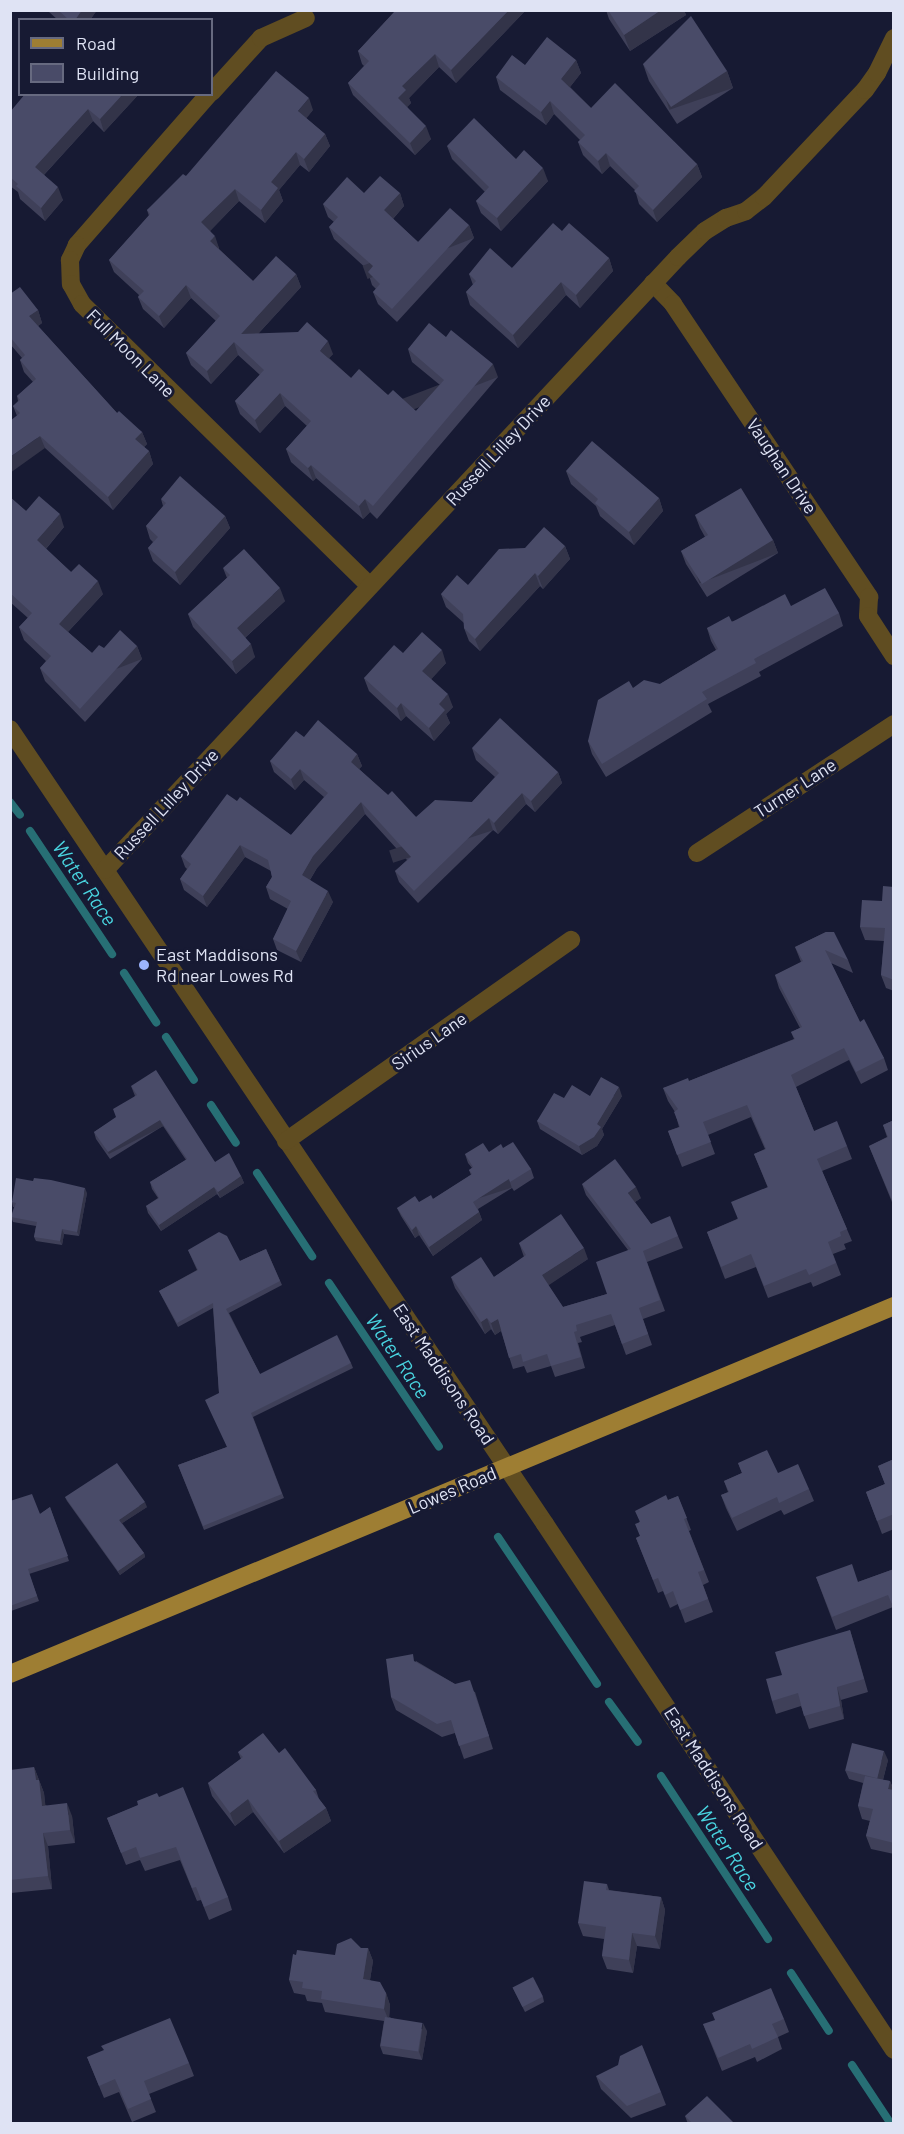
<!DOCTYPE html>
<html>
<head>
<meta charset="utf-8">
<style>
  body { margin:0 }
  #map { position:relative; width:904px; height:2134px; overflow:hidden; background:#171a33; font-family:Barlow,sans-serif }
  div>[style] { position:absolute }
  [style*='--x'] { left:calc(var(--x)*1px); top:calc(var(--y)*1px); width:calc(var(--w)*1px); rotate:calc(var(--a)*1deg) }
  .stream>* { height:8px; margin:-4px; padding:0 4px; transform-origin:4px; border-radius:4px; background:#276f75 }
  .minor>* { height:18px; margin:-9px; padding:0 9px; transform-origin:9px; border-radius:9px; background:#604d21 }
  .major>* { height:18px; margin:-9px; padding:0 9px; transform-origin:9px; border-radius:9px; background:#9e7e33 }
  .wall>* { inset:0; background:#3f4059 }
  .shaded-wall>* { inset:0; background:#333449; transform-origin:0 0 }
  .building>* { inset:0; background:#494b68; transform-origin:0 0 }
  .dots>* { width:16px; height:16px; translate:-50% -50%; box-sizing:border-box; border:3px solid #171a33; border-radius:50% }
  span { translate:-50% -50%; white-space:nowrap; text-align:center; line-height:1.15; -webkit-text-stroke:6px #171a33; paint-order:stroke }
  .street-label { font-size:18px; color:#dfe3f4 }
  .poi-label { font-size:18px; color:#dfe3f4 }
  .left { translate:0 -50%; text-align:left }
  .water-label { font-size:20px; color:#49d4e0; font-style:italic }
  .frame { position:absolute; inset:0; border:12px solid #dfe3f4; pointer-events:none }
  .legend { position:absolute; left:18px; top:18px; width:195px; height:78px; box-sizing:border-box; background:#171a33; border:2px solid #676a80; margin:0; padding:8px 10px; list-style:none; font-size:18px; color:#dfe3f4 }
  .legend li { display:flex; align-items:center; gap:12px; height:30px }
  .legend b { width:30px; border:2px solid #676a80 }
</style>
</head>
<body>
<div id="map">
  <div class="stream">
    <div style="--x:10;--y:802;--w:16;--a:52"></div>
    <div style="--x:30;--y:831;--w:148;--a:56.3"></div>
    <div style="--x:124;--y:973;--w:59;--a:56.9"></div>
    <div style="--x:166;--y:1037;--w:51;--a:56.9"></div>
    <div style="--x:211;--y:1105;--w:45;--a:56.7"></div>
    <div style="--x:257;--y:1173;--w:100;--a:56.5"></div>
    <div style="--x:329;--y:1283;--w:197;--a:56.1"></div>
    <div style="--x:498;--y:1537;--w:177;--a:56"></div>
    <div style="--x:609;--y:1702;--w:49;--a:54.1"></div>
    <div style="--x:661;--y:1776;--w:195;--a:56.7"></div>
    <div style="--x:791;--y:1973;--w:69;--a:56.8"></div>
    <div style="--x:852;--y:2065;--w:71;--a:56.5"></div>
  </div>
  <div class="minor">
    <div style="--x:212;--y:92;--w:73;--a:-47.8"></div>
    <div style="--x:261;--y:38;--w:49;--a:-24"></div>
    <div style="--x:209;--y:94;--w:201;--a:131.2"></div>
    <div style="--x:77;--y:245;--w:17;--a:115"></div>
    <div style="--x:70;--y:260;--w:24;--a:88"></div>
    <div style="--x:71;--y:284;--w:23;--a:61"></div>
    <div style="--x:82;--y:304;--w:403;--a:44.4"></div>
    <div style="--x:653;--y:283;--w:29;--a:46"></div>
    <div style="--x:673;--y:304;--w:353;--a:56.2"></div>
    <div style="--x:869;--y:597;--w:19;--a:93"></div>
    <div style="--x:868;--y:616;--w:48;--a:57"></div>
    <div style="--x:10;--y:729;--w:958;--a:56.06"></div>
    <div style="--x:545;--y:1524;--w:631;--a:56.44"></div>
    <div style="--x:697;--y:853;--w:235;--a:-33.2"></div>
    <div style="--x:105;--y:870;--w:839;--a:-46.93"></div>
    <div style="--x:678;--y:257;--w:37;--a:-44"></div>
    <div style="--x:705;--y:231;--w:25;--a:-32"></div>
    <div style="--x:726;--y:218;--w:21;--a:-19"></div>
    <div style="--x:746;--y:211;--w:23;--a:-38"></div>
    <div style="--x:764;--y:197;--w:147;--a:-46.7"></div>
    <div style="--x:865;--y:90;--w:21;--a:-55"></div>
    <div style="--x:877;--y:73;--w:39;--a:-64"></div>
    <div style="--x:286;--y:1141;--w:349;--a:-35.2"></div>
  </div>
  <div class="major">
    <div style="--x:10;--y:1674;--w:958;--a:-22.6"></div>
  </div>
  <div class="wall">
    <div style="clip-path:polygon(48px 10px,97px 10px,90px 20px,58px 20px,49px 12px)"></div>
    <div style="clip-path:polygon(396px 10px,526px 10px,456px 83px,439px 67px,409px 98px,411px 103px,407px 107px,431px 139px,415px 155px,353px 95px,348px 83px,364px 66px,362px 64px,358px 51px)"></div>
    <div style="clip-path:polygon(606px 10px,684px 10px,686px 15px,630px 51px,609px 19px)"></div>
    <div style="clip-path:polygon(576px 60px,581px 73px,570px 87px,591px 108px,697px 164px,702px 177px,657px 222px,639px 204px,635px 190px,610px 166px,602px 174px,583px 155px,578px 142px,580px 140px,554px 114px,546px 125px,500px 90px,496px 77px,525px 65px)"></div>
    <div style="clip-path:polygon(643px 64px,727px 71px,733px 88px,677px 124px,649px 81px)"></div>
    <div style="clip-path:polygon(139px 94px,104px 132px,93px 121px,44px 175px,63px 200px,45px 221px,20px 199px,18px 192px,10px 186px,10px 112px)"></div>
    <div style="clip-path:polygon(313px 110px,306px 118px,325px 134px,330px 146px,309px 172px,300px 165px,279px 190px,283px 201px,265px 223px,239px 201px,210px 231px,219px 248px,219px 249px,253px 281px,296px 274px,301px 287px,258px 334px,333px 354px,329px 358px,351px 378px,388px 395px,416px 411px,440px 385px,412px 362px,408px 349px,498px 377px,377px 519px,370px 512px,363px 519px,316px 478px,313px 481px,291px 462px,286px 449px,307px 426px,285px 406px,260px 433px,240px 414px,235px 401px,260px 375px,238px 355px,211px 384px,191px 365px,186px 353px,216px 321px,191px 298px,164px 328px,143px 309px,138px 297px,139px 295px,114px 272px,109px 260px,149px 216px,147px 210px,186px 176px)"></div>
    <div style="clip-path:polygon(447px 146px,516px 159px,548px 181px,501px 231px,481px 213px,476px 201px,485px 192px,452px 159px)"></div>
    <div style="clip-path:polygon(364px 193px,400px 193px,404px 206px,393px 219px,418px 242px,469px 225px,474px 238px,397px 322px,378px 304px,373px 292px,376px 289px,372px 285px,368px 272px,369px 271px,334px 239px,329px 227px,334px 222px,328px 217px,323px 204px)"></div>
    <div style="clip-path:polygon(562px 231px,609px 258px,613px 271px,580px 308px,566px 295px,518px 348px,470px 305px,466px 292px,473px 285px,469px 274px,512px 268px)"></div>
    <div style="clip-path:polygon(10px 294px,38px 310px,42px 323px,38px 326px,117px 413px,142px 432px,147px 444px,144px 447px,149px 451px,153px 464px,113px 510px,45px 448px,17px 416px,13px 406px,18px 401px,17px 396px,33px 382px,24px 372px,20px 360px,22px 358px,10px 344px)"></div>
    <div style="clip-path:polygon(566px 471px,659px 498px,663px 511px,634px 545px,600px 516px,596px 506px,571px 484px)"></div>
    <div style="clip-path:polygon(10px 497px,26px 511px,64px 527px,46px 549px,71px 572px,103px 594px,68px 632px,92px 653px,104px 648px,137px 646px,142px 659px,85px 722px,45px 681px,40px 668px,46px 661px,24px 640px,19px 627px,28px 618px,10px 602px)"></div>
    <div style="clip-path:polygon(161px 499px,225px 516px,230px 528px,180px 585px,153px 561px,148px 548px,153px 542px,150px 539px,146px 526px,163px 506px)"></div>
    <div style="clip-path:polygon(695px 515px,773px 540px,778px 553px,707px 597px,686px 564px,681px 551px,705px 537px,700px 528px)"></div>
    <div style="clip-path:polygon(565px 546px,570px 559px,543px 589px,540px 586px,480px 651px,469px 641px,464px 628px,464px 623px,446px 607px,441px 594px,468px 585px)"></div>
    <div style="clip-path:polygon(223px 568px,285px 601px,245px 638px,255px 657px,236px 674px,193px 627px,188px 614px,227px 578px)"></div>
    <div style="clip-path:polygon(791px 606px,839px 613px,843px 626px,759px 672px,761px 676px,708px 704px,712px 712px,606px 777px,592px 754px,588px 741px,633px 688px,660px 684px,716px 650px,711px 641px,707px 628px)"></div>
    <div style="clip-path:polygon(403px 653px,446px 663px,431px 679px,453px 707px,446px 714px,450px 723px,434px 741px,406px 716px,401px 721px,369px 691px,364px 678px)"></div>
    <div style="clip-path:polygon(304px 737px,357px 754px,362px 766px,359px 769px,388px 795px,416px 817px,472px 802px,495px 777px,476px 760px,472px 748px,558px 772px,562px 783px,535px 812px,526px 804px,498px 834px,493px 830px,418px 903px,399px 882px,395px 871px,407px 860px,365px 814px,317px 868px,310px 880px,333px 902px,301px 962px,277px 950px,273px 939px,288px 909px,270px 899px,266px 887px,272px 877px,271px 871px,245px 857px,207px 907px,184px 890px,180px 879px,187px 869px,185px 867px,181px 856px,237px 801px,291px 835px,324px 797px,304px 780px,295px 790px,274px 772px,270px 761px)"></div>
    <div style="clip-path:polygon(894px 887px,894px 991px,886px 988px,881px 975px,884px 941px,865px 940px,860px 927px)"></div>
    <div style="clip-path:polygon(826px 932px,848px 960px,853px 973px,831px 963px,860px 1022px,884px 1058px,888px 1070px,861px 1084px,849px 1060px,796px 1087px,814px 1131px,847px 1146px,852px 1159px,822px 1171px,852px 1241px,844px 1244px,846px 1249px,833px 1254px,841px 1275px,813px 1287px,811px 1282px,768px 1298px,756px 1267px,725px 1279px,707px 1232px,737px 1219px,768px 1188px,754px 1154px,765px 1149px,751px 1117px,708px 1135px,715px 1154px,682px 1167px,668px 1131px,679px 1127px,675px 1112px,668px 1101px,663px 1088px,689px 1081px,794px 1039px,791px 1032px,800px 1028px,779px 988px,775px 975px,801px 962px,795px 947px)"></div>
    <div style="clip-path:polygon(131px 1086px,215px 1162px,241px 1176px,244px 1183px,220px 1198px,217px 1194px,161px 1231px,148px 1213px,146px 1206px,158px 1198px,152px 1189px,150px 1182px,186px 1160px,163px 1126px,110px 1159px,96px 1139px,94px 1132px,116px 1118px,135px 1096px)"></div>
    <div style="clip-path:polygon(590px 1096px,622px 1096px,602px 1129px,604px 1135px,597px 1146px,582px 1155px,540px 1129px,537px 1121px,564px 1098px)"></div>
    <div style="clip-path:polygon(894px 1120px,894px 1207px,869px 1146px,887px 1137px,883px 1125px)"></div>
    <div style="clip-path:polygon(503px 1148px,531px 1169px,534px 1178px,514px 1191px,512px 1188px,478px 1209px,482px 1220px,433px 1256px,419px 1235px,415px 1238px,401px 1216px,397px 1208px,433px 1199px,471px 1175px,469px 1170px,472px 1168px,468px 1163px,465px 1154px,489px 1152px)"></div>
    <div style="clip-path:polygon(582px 1184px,641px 1198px,635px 1202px,651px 1224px,678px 1236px,683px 1248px,647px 1262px,665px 1311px,643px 1319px,652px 1345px,626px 1355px,615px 1325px,580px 1337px,582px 1342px,578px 1343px,585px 1368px,555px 1377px,551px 1366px,527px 1373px,524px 1366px,513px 1369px,501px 1331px,495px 1335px,491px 1329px,485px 1334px,455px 1288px,451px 1277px,494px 1277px,524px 1257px,519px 1243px,588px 1259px,548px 1285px,563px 1307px,607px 1294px,628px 1250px,586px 1195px)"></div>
    <div style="clip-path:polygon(87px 1193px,79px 1236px,64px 1234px,62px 1245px,36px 1241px,34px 1237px,36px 1226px,13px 1222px,11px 1217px,14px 1207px,13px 1207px,12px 1202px)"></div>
    <div style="clip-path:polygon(266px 1249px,282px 1285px,229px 1313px,260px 1374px,351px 1363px,353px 1368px,253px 1417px,284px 1498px,204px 1530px,178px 1465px,227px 1447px,219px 1393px,213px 1308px,178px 1327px,159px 1291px,197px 1270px,188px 1250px,240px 1261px)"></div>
    <div style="clip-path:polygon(894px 1459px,894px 1529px,882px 1534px,866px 1492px,885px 1484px,878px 1466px)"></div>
    <div style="clip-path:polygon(738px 1463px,809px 1489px,814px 1501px,784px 1515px,781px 1510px,737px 1531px,726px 1508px,721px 1495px,728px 1492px,724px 1481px,742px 1473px)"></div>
    <div style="clip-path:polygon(678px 1496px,691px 1530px,689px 1531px,709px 1582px,703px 1585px,713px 1612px,685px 1623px,678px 1604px,670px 1608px,663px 1591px,658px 1593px,636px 1538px,640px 1536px,639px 1522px,668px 1500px)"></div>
    <div style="clip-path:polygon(65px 1497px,147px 1507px,122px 1523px,144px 1553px,145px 1557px,120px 1575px,67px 1501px)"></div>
    <div style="clip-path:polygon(10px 1501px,40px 1514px,50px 1507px,69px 1561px,29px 1574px,39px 1601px,11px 1611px,10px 1608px)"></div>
    <div style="clip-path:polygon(894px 1569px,893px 1607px,836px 1630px,816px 1577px,858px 1582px)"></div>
    <div style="clip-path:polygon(850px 1630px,854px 1643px,868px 1692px,841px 1700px,844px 1719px,809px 1729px,801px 1706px,776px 1714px,772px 1701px,782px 1675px)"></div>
    <div style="clip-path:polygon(416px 1661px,455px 1684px,475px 1692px,493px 1749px,464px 1759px,455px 1733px,442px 1737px,396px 1710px,391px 1697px)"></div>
    <div style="clip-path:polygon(238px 1752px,279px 1753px,316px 1790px,319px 1799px,326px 1808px,331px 1821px,284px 1853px,253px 1812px,235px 1826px,212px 1796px,208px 1783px,241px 1759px)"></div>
    <div style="clip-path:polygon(888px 1760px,883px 1780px,890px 1781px,894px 1790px,894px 1854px,871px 1849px,866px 1836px,870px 1821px,862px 1819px,858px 1806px,863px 1783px,849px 1779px,845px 1770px)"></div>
    <div style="clip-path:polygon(34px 1767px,44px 1793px,45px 1805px,72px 1816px,75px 1843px,48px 1846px,52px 1889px,11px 1893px,10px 1891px,10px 1858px,11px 1858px)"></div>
    <div style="clip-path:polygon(159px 1797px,228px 1897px,232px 1910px,209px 1920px,201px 1900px,197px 1901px,180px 1860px,145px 1871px,140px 1860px,126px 1865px,107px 1818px)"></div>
    <div style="clip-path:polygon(607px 1884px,609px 1890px,661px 1897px,665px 1910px,660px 1949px,637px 1946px,633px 1973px,607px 1969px,602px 1956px,604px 1939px,583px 1936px,578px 1923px)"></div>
    <div style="clip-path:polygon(361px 1948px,368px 1948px,373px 1961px,370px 1980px,386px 1993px,390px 2005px,389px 2017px,427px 2031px,422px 2060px,383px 2054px,380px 2046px,384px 2021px,325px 2012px,322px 2003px,307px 2001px,305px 1995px,294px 1993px,289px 1980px,296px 1955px,335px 1955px)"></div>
    <div style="clip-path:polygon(513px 1988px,543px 1997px,544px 2002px,525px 2012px)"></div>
    <div style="clip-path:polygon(784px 2019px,789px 2032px,778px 2037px,782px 2049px,757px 2062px,755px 2057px,722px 2071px,703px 2024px)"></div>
    <div style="clip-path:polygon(87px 2057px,189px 2063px,194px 2076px,149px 2094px,156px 2112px,132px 2122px,119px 2092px,104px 2098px)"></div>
    <div style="clip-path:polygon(596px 2076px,661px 2092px,666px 2105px,631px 2118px,601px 2089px)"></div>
    <div style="clip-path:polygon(685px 2116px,735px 2124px,688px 2124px)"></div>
  </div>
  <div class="shaded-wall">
    <div style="clip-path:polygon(82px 10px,97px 10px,90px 20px,75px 20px)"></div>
    <div style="clip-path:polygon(509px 10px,526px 10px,456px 83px,451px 70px)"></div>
    <div style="clip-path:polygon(661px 10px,684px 10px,686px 15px,630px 51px,624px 35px)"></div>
    <div style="clip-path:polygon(435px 54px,439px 67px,409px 98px,411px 103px,403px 111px,398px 98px,402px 86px)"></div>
    <div style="clip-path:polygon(576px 60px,581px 73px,566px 92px,561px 79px)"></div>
    <div style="left:727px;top:71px;width:18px;height:67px;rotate:71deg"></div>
    <div style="clip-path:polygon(123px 94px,139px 94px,104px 132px,100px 119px)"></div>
    <div style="clip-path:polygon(309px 98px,313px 110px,302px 124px,298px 111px)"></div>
    <div style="clip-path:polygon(550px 101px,554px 114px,546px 125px,541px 112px)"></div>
    <div style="clip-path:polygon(88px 109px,93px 121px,39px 180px,35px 167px)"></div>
    <div style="clip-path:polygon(426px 126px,431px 139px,415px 155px,410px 143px)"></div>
    <div style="clip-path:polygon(325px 134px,330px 146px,309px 172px,304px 159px)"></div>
    <div style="clip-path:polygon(296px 152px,300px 165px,279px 190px,283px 201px,265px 223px,261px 210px,271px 182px)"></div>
    <div style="clip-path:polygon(606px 153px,610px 166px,602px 174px,598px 161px)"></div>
    <div style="clip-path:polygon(697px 164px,702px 177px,657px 222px,653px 210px)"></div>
    <div style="clip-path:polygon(543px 168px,548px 181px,501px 231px,497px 218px)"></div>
    <div style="clip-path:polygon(58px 187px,63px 200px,45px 221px,41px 208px)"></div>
    <div style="clip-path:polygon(235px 189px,239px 201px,206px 235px,201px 222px)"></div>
    <div style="clip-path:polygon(400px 193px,404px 206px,389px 223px,384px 210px)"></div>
    <div style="left:469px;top:225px;width:14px;height:114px;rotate:69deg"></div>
    <div style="clip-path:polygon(215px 236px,219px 248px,214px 253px,210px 241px)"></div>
    <div style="clip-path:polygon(609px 258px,613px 271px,580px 308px,576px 295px)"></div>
    <div style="clip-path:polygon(296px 274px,301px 287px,246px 347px,241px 334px)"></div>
    <div style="clip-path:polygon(561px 282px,566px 295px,518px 348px,513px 335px)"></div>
    <div style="clip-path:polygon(186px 285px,191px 298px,164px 328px,159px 316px)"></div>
    <div style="clip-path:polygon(38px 310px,42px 323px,34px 329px,29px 316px)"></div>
    <div style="clip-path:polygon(328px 341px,333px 354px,324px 363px,320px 351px)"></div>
    <div style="clip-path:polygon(234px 342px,238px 355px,211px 384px,207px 371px)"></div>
    <div style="left:493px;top:364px;width:14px;height:186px;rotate:69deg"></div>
    <div style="clip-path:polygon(280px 393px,285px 406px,260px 433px,255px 420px)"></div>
    <div style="clip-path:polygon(142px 432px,147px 444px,139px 452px,135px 439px)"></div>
    <div style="clip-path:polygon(40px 436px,45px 448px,10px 473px,10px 457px)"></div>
    <div style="clip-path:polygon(149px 451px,153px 464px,113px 510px,108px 497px)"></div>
    <div style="clip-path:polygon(311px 465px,316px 478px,313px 481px,308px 468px)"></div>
    <div style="clip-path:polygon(659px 498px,663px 511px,634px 545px,629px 532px)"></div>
    <div style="clip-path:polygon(365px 499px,370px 512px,363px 519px,359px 506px)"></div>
    <div style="clip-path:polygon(60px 514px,64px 527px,42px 553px,37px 540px)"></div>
    <div style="clip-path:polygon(225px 516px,230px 528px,180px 585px,175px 572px)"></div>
    <div style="left:773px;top:540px;width:14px;height:84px;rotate:69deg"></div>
    <div style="clip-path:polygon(565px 546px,570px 559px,543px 589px,538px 576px)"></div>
    <div style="clip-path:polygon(535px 573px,540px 586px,480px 651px,475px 639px)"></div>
    <div style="clip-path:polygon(98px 581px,103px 594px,63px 637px,59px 624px)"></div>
    <div style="clip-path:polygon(280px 588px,285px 601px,241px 641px,237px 628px)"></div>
    <div style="clip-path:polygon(251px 644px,255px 657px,236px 674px,232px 661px)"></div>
    <div style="left:137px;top:646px;width:14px;height:85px;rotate:69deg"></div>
    <div style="clip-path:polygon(442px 650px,446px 663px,427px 684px,422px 671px)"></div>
    <div style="clip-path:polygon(448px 694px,453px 707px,446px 714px,450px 723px,434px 741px,429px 728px,439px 704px)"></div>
    <div style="clip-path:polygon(401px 703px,406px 716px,401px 721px,397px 708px)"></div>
    <div style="clip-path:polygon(357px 754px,362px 766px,355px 773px,351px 762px)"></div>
    <div style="clip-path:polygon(300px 769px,304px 780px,295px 790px,291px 779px)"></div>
    <div style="clip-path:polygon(558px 772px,562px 783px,535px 812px,531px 801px)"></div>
    <div style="clip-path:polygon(522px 793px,526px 804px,498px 834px,494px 823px)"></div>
    <div style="clip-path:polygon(361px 802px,365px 814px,317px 868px,306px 886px,302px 875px,313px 856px)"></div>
    <div style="left:489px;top:818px;width:13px;height:105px;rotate:72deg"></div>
    <div style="clip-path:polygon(240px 845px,245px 857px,207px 907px,203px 896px)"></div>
    <div style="clip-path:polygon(328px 891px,333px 902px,301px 962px,296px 951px)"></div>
    <div style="clip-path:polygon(619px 1087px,622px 1096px,602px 1129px,604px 1135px,597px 1146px,582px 1155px,579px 1146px,597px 1124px)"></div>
    <div style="left:160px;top:1120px;width:7px;height:61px;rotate:63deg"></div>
    <div style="clip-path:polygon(241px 1176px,244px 1183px,220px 1198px,218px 1192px)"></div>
    <div style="left:509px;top:1179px;width:9px;height:43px;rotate:72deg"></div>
    <div style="clip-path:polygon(214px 1187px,217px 1194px,161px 1231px,159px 1225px)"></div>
    <div style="clip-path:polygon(636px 1187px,641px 1198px,632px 1204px,628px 1193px)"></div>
    <div style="clip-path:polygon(85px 1188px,87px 1193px,79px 1236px,77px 1232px)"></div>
    <div style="clip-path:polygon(479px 1212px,482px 1220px,433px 1256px,429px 1247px)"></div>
    <div style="clip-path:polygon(416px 1226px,419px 1235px,415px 1238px,412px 1230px)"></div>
    <div style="clip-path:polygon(62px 1229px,64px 1234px,62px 1245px,60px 1241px)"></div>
    <div style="clip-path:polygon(584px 1248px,588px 1259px,546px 1287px,542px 1275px)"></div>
    <div style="clip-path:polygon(487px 1318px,491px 1329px,485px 1334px,481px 1322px)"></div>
    <div style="clip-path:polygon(498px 1319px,502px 1330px,495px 1335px,491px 1323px)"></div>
    <div style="clip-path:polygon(145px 1502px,147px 1507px,121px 1524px,119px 1520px)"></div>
    <div style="clip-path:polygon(144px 1553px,145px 1557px,120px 1575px,118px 1571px)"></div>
    <div style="clip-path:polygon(837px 1687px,841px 1700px,844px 1719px,840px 1706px)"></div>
    <div style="clip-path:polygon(884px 1751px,888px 1760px,881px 1787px,877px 1778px)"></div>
    <div style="clip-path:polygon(34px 1767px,39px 1780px,36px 1780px)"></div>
    <div style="clip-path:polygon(39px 1780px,44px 1793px,47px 1818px,42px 1806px)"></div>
    <div style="clip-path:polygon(890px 1781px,894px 1792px,888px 1789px)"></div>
    <div style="clip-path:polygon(248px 1799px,253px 1812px,235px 1826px,230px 1813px)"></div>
    <div style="clip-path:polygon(67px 1803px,72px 1816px,75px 1843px,70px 1830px)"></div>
    <div style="clip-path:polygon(326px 1808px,331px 1821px,284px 1853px,279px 1841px)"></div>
    <div style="clip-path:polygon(43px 1833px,48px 1846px,52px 1889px,48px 1876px)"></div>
    <div style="clip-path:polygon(661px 1897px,665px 1910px,660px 1949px,655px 1936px)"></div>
    <div style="clip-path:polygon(632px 1933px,637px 1946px,633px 1973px,629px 1960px)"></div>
    <div style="clip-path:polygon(368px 1948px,373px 1961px,368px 1992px,363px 1979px)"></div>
    <div style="clip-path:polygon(386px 1993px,390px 2005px,389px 2021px,384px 2009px)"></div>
    <div style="clip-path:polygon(423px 2023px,427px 2031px,422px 2060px,419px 2052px)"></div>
  </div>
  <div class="building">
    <div style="clip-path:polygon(58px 10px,82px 10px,75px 20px,69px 20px)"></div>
    <div style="clip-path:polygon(396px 10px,509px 10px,451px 70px,435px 54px,402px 86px,406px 90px,398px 98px,426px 126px,410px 143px,348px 83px,369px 61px,358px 51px)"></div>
    <div style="clip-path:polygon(608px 10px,661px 10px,624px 35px)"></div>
    <div style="clip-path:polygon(691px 16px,727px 71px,671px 107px,643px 64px)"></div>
    <div style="clip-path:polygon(547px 37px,576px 60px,561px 79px,591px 108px,615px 83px,697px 164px,653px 210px,634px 191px,639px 186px,606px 153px,598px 161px,578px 142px,585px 135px,550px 101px,541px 112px,496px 77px,512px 55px,525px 65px)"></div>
    <div style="clip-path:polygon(276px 71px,309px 98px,298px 111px,325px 134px,304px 159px,296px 152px,271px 182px,278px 188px,261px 210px,235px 189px,201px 222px,215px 236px,210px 241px,253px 281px,276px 256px,296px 274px,241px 334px,298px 332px,307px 322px,328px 341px,320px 351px,351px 378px,359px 369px,388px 395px,393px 390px,416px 411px,444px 380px,408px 349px,429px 323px,446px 337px,451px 330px,493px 364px,373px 506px,365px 499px,359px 506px,311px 465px,308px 468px,286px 449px,311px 421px,280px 393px,255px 420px,235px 401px,264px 370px,234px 342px,207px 371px,186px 353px,220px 316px,186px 285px,159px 316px,138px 297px,144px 291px,109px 260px,150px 214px,147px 210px,183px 174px,186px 176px)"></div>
    <div style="clip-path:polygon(25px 94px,123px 94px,100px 119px,88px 109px,35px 167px,58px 187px,41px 208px,16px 186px,18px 184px,10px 177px,10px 112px)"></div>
    <div style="clip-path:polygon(474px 118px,516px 159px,524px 150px,543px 168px,497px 218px,476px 201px,489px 187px,447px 146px)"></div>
    <div style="clip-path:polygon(380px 176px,400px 193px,384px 210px,418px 242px,450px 208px,469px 225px,392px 309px,373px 292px,380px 284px,368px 272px,373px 266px,329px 227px,338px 217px,323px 204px,347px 177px,364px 193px)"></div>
    <div style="clip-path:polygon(553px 223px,562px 231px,569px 223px,609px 258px,576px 295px,561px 282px,513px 335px,466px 292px,476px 281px,469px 274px,490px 248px,512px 268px)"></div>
    <div style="clip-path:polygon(20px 287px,38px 310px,29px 316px,117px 413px,119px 411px,142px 432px,135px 439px,149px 451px,108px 497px,40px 436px,10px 457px,10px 421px,20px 413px,13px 406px,20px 400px,17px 396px,36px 379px,20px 360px,25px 355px,10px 337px,10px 294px)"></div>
    <div style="clip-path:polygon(592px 441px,659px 498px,629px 532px,595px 503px,598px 499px,566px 471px)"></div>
    <div style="clip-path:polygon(180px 476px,225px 516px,175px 572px,148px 548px,158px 537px,146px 526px,166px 503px,161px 499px)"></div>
    <div style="clip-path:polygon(741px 488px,773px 540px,702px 584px,681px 551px,708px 535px,695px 515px)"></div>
    <div style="clip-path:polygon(39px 496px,60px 514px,37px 540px,71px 572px,79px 564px,98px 581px,59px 624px,92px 653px,99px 645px,104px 648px,120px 630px,137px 646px,80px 709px,40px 668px,51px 656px,19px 627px,32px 613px,10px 593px,10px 497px,26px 511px)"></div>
    <div style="clip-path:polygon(544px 527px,565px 546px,538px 576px,535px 573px,475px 639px,464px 628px,463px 614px,441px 594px,457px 575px,468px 585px,499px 549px,525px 548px)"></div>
    <div style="clip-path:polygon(244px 549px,280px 588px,237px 628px,251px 644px,232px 661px,188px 614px,230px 575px,223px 568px)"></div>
    <div style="clip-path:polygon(825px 588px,839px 613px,754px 659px,756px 663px,702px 692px,707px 699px,602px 764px,588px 741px,598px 700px,629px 681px,633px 688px,644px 680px,660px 684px,718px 649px,707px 628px,729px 616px,732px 622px,785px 594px,791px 606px)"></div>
    <div style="clip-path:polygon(422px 632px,442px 650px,422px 671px,448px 694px,439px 704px,445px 710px,429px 728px,401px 703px,397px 708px,364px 678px,394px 645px,403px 653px)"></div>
    <div style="clip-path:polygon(500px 718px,558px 772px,531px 801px,522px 793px,494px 823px,489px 818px,414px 891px,395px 871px,411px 857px,361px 802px,313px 856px,302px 875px,328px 891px,296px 951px,273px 939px,291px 901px,266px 887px,272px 877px,268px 860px,240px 845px,203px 896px,180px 879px,191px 864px,181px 856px,227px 794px,237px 801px,240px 797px,291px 835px,328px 793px,300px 769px,291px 779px,270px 761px,296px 731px,304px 737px,318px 720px,357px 754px,351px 762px,388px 795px,392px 791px,416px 817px,435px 800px,472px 802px,499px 773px,472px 748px)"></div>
    <div style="clip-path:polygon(883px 886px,894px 887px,894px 980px,881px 975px,885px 928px,860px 927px,862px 900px,882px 901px)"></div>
    <div style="clip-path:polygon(826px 932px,834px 932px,848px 960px,825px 950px,860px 1022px,864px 1019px,884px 1058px,856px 1072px,844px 1048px,791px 1075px,814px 1131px,837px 1121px,847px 1146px,817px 1159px,847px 1229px,840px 1232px,841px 1236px,828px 1242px,836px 1263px,809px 1275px,806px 1269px,764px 1286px,751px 1254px,721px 1267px,707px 1232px,738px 1219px,731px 1202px,768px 1187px,754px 1154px,766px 1149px,747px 1105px,703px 1122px,711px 1142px,677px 1155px,668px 1131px,680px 1127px,674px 1112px,678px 1109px,663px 1088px,688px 1078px,689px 1081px,795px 1039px,791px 1032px,802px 1027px,775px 975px,803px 961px,795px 947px)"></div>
    <div style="clip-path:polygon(156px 1070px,215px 1162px,229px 1153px,241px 1176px,218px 1192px,214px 1187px,159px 1225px,146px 1206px,159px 1198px,150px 1182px,187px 1159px,160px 1120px,108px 1152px,94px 1132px,116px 1117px,113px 1109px,137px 1095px,131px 1086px)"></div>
    <div style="clip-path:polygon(601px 1077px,619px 1087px,597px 1124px,601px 1127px,594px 1137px,579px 1146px,537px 1121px,554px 1093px,564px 1098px,572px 1085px,590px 1096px)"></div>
    <div style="clip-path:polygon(894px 1120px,894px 1199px,892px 1200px,869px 1146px,888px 1137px,883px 1125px)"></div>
    <div style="clip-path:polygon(513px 1142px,531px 1169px,510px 1182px,509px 1179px,473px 1202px,479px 1212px,429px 1247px,416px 1226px,412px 1230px,397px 1208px,415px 1196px,419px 1202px,431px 1195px,433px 1199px,472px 1174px,469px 1170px,473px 1167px,465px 1154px,483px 1143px,489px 1152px,501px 1144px,503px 1148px)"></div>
    <div style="clip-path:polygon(615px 1159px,636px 1187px,628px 1193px,651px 1224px,670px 1216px,678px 1236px,643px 1251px,660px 1300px,639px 1308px,648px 1334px,622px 1344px,611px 1314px,576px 1325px,577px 1331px,574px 1332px,581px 1357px,551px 1366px,547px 1354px,523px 1362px,521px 1354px,509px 1358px,498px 1319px,491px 1323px,487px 1318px,481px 1322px,451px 1277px,481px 1257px,494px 1277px,526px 1255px,519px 1243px,561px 1214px,584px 1248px,542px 1275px,563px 1307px,607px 1294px,596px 1262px,631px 1249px,582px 1184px)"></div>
    <div style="clip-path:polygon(16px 1178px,33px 1181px,34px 1178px,51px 1180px,85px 1188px,77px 1232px,62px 1229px,60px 1241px,34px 1237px,37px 1222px,11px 1217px,16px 1203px,12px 1202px)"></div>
    <div style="clip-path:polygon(219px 1232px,227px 1236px,240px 1261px,266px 1249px,280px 1281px,226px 1309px,260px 1374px,337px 1335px,351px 1363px,251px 1413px,282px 1494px,203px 1526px,178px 1465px,227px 1447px,205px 1400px,219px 1393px,213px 1303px,177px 1323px,159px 1291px,198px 1270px,188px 1250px)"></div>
    <div style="clip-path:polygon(767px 1450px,778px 1473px,798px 1464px,809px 1489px,779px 1503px,777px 1497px,732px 1518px,721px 1495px,729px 1492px,724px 1481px,742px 1473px,738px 1463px)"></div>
    <div style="clip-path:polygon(894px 1459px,894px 1514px,877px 1521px,866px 1492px,885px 1484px,878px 1466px)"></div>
    <div style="clip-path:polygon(117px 1463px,145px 1502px,119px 1520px,144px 1553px,118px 1571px,65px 1497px)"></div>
    <div style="clip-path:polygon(32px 1494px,40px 1514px,50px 1507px,68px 1556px,28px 1569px,37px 1596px,10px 1606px,10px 1501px)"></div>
    <div style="clip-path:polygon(666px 1495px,668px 1500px,678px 1496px,687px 1518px,684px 1519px,704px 1570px,698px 1572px,708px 1599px,680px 1610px,673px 1591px,665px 1595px,658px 1578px,653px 1580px,636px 1538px,640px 1536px,635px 1524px,640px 1522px,635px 1511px)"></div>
    <div style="clip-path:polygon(852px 1564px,858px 1582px,894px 1569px,894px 1609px,888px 1595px,832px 1617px,816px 1577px)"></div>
    <div style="clip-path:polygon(850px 1630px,864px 1679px,837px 1687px,840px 1706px,804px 1716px,798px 1693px,772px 1701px,766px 1679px,782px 1675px,775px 1652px)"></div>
    <div style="clip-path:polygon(413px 1654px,414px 1661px,455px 1684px,470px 1680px,489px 1736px,459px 1746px,451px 1720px,437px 1724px,391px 1697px,386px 1659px)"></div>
    <div style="clip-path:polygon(263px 1733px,279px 1753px,285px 1748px,316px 1790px,313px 1791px,326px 1808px,279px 1841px,248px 1799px,230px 1813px,208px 1783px,243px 1757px,238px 1752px)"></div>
    <div style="left:852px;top:1743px;width:33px;height:28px;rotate:14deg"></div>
    <div style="clip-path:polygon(34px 1767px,36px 1780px,39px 1780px,42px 1806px,67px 1803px,70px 1830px,43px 1833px,48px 1876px,10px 1880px,10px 1858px,11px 1858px,10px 1850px,10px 1770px)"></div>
    <div style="clip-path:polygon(865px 1776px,890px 1781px,888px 1789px,894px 1790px,894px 1843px,866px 1836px,873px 1809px,858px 1806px)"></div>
    <div style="clip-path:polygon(183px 1787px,228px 1897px,204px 1907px,196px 1887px,192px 1888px,176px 1847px,140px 1858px,136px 1847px,121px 1853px,107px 1818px,138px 1805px,137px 1801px,157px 1793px,159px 1797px)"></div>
    <div style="clip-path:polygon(584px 1881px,607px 1884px,606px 1890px,661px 1897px,655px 1936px,632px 1933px,629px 1960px,602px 1956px,606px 1927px,578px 1923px)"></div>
    <div style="clip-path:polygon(351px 1938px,361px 1948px,368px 1948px,363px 1979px,380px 1982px,386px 1993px,384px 2009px,321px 1999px,322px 1991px,302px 1988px,303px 1982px,289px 1980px,293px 1954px,296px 1955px,297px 1950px,335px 1955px,337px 1944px)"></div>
    <div style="left:533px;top:1977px;width:22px;height:23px;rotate:63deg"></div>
    <div style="clip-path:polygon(771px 1988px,784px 2019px,772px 2024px,778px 2037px,752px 2049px,750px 2044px,718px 2058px,703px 2024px,715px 2020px,712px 2013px)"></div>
    <div style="left:385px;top:2017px;width:38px;height:29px;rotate:9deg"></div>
    <div style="clip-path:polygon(170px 2018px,189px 2063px,144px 2081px,151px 2099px,128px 2109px,115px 2079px,99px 2086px,87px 2057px,104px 2050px,101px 2046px)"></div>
    <div style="clip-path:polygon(642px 2045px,661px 2092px,627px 2106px,596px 2076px,618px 2065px,620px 2056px)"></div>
    <div style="clip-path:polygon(707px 2096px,735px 2124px,691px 2124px,692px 2123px,685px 2116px)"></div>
  </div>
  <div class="dots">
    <div style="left:144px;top:965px;background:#9cb4fd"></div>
  </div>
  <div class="street-label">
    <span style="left:131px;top:353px;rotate:45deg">Full Moon Lane</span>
    <span style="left:498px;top:450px;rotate:-47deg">Russell Lilley Drive</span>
    <span style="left:782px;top:466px;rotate:56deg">Vaughan Drive</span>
    <span style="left:795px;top:788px;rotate:-33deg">Turner Lane</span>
    <span style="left:166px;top:804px;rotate:-47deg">Russell Lilley Drive</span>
    <span style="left:429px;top:1041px;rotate:-35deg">Sirius Lane</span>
    <span style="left:444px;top:1374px;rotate:56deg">East Maddisons Road</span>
    <span style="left:452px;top:1490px;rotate:-23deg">Lowes Road</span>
    <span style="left:714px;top:1778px;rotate:57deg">East Maddisons Road</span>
  </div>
  <div class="poi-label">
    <span class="left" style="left:156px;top:965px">East Maddisons<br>Rd near Lowes Rd</span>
  </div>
  <div class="water-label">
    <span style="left:85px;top:883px;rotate:56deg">Water Race</span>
    <span style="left:398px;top:1356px;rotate:56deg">Water Race</span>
    <span style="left:728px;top:1848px;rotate:57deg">Water Race</span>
  </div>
  <div class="frame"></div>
  <ul class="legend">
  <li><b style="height:8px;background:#9e7e33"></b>Road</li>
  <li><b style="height:16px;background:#494b68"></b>Building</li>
  </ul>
</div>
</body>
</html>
